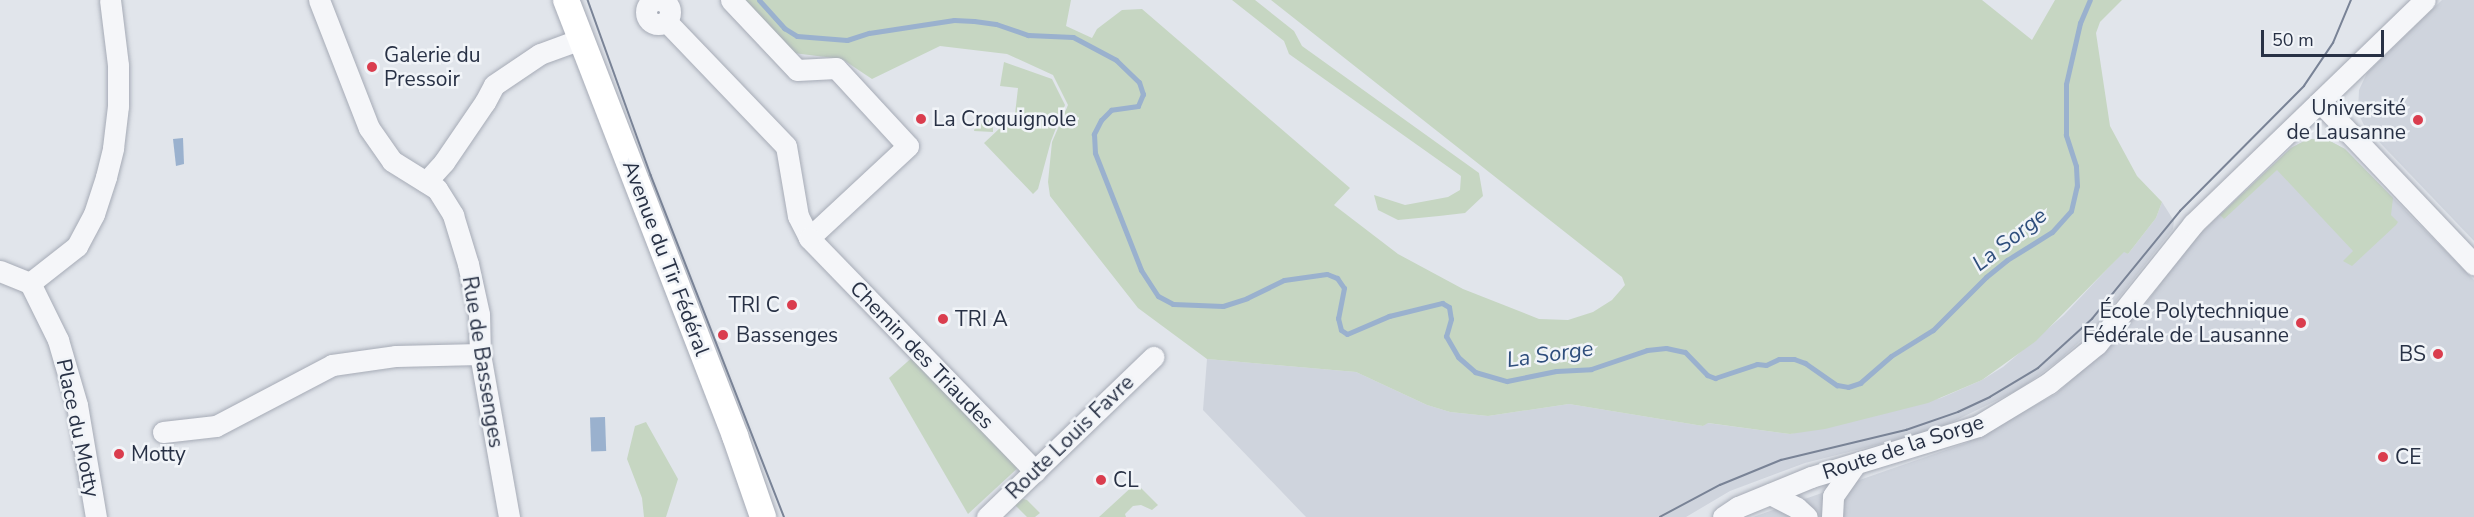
<!DOCTYPE html>
<html>
<head>
<meta charset="utf-8">
<style>
  body { margin:0 }
  #map { position:relative; width:2474px; height:517px; overflow:hidden; background:#e1e5eb; font-family:"Nunito Sans",sans-serif }
  div>[style] { position:absolute }
  [style*='--x'] { left:calc(var(--x)*1px); top:calc(var(--y)*1px); width:calc(var(--w)*1px); rotate:calc(var(--a)*1deg) }
  .built>* { inset:0; background:#cfd4dd }
  .green>* { inset:0; background:#c6d6c2 }
  .water>* { inset:0; background:#9ab1ce; transform-origin:0 0 }
  .stream>* { height:5px; margin:-2.5px; padding:0 2.5px; transform-origin:2.5px; border-radius:2.5px; background:#9ab1ce }
  .roads { filter:drop-shadow(0 0 2px #a6abb6) drop-shadow(0 0 2px #a6abb6) }
  .minor>* { height:21px; margin:-10.5px; padding:0 10.5px; transform-origin:10.5px; border-radius:10.5px; background:#f5f6f9 }
  .minor>.ring { margin:-10.5px; padding:0; box-sizing:content-box; background:none; border:21px solid #f5f6f9; border-radius:50% }
  .major>* { height:26px; margin:-13px; padding:0 13px; transform-origin:13px; border-radius:13px; background:#fff }
  .tram>* { height:1.5px; margin:-0.75px; padding:0 0.75px; transform-origin:0.75px; border-radius:0.75px; background:#798396 }
  .dots>* { width:16px; height:16px; translate:-50% -50%; box-sizing:border-box; border:3px solid #f1f4f8; border-radius:50% }
  span { translate:-50% -50%; white-space:nowrap; text-align:center; line-height:1.15; -webkit-text-stroke:5px #f1f4f8; paint-order:stroke }
  .poi-label { font-size:21px; color:#283145 }
  .left { translate:0 -50%; text-align:left }
  .right { translate:-100% -50%; text-align:right }
  .street-label { font-size:21px; color:#283145 }
  .water-label { font-size:22px; color:#2e4e7c; font-style:italic }
  .scale { position:absolute; left:2261px; top:30px; width:123px; height:27px; box-sizing:border-box; border:3px solid #283145; border-top:0; padding-left:8px; font-size:18px; line-height:21px; white-space:nowrap; color:#283145; -webkit-text-stroke:4px #f1f4f8; paint-order:stroke }
</style>
</head>
<body>
<div id="map">
  <div class="built">
    <div style="clip-path:polygon(2442px 0,2474px 0,2474px 241px,2365px 127px,2358px 113px,2359px 90px,2367px 73px)"></div>
    <div style="clip-path:polygon(2308px 139px,2328px 140px,2345px 149px,2474px 280px,2474px 517px,1753px 517px,1966px 443px,2056px 394px,2110px 344px,2147px 302px,2189px 244px,2291px 148px)"></div>
    <div style="clip-path:polygon(2162px 202px,2174px 221px,2173px 229px,2094px 329px,2058px 361px,2020px 389px,1936px 430px,1805px 463px,1730px 491px,1686px 517px,1306px 517px,1203px 410px,1207px 359px,1356px 372px,1427px 405px,1450px 412px,1488px 416px,1569px 404px,1703px 426px,1707px 423px,1790px 434px,1941px 398px,1982px 380px,2003px 367px,2064px 315px,2124px 251px,2128px 254px,2156px 218px)"></div>
  </div>
  <div class="green">
    <div style="clip-path:polygon(736px 0,1071px 0,1066px 26px,1092px 38px,1097px 29px,1122px 10px,1142px 9px,1350px 188px,1334px 205px,1398px 254px,1463px 289px,1539px 319px,1568px 320px,1593px 312px,1612px 300px,1625px 285px,1622px 277px,1271px 0,1982px 0,2032px 40px,2055px 0,2122px 0,2100px 22px,2096px 33px,2110px 126px,2137px 176px,2162px 202px,2156px 218px,2128px 254px,2124px 252px,2036px 341px,1982px 380px,1928px 403px,1825px 429px,1790px 434px,1708px 423px,1703px 426px,1569px 404px,1488px 416px,1450px 412px,1427px 405px,1356px 372px,1207px 359px,1138px 308px,1050px 196px,1048px 182px,1052px 142px,1068px 105px,1053px 75px,1007px 54px,940px 46px,872px 79px,842px 59px,785px 52px)"></div>
    <div style="clip-path:polygon(1232px 0,1255px 0,1294px 31px,1302px 46px,1479px 173px,1483px 196px,1465px 213px,1439px 216px,1398px 220px,1378px 210px,1374px 195px,1405px 205px,1448px 197px,1460px 190px,1461px 176px,1289px 54px,1284px 41px)"></div>
    <div style="clip-path:polygon(1004px 62px,1052px 79px,1065px 105px,1051px 141px,1038px 189px,1033px 194px,984px 143px,1015px 114px,1018px 88px,1000px 86px)"></div>
    <div style="clip-path:polygon(977px 118px,993px 121px,993px 132px,974px 131px)"></div>
    <div style="clip-path:polygon(2308px 139px,2328px 140px,2345px 149px,2393px 198px,2391px 215px,2398px 222px,2396px 225px,2352px 266px,2343px 261px,2353px 251px,2277px 170px,2224px 219px,2220px 215px,2291px 148px)"></div>
    <div style="clip-path:polygon(915px 355px,1020px 466px,968px 514px,889px 378px)"></div>
    <div style="clip-path:polygon(646px 422px,678px 479px,666px 517px,644px 517px,642px 498px,627px 459px,635px 426px)"></div>
    <div style="clip-path:polygon(1136px 483px,1158px 505px,1152px 510px,1141px 505px,1133px 506px,1125px 514px,1126px 517px,1099px 517px)"></div>
    <div style="clip-path:polygon(1019px 498px,1027px 500px,1040px 513px,1035px 517px,1027px 517px,1015px 505px,1011px 508px)"></div>
  </div>
  <div class="water">
    <div style="clip-path:polygon(183px 138px,184px 164px,176px 166px,173px 139px)"></div>
    <div style="left:605px;top:417px;width:34px;height:15px;rotate:88deg"></div>
  </div>
  <div class="stream">
    <div style="--x:759;--y:0;--w:38;--a:48"></div>
    <div style="--x:784;--y:28;--w:15;--a:32"></div>
    <div style="--x:797;--y:36;--w:50;--a:4.6"></div>
    <div style="--x:847;--y:40;--w:23;--a:-18"></div>
    <div style="--x:869;--y:33;--w:86;--a:-8.7"></div>
    <div style="--x:954;--y:20;--w:20;--a:3"></div>
    <div style="--x:974;--y:21;--w:22;--a:8"></div>
    <div style="--x:996;--y:24;--w:34;--a:19"></div>
    <div style="--x:1028;--y:35;--w:45;--a:2.5"></div>
    <div style="--x:1073;--y:37;--w:49;--a:28.1"></div>
    <div style="--x:1116;--y:60;--w:32;--a:44"></div>
    <div style="--x:1139;--y:82;--w:13;--a:72"></div>
    <div style="--x:1143;--y:94;--w:13;--a:113"></div>
    <div style="--x:1138;--y:106;--w:27;--a:172"></div>
    <div style="--x:1111;--y:110;--w:14;--a:135"></div>
    <div style="--x:1101;--y:120;--w:16;--a:117"></div>
    <div style="--x:1094;--y:134;--w:19;--a:87"></div>
    <div style="--x:1095;--y:153;--w:126;--a:68.5"></div>
    <div style="--x:1141;--y:270;--w:31;--a:57"></div>
    <div style="--x:1158;--y:296;--w:17;--a:28"></div>
    <div style="--x:1173;--y:304;--w:50;--a:2.3"></div>
    <div style="--x:1223;--y:306;--w:25;--a:-18"></div>
    <div style="--x:1247;--y:298;--w:41;--a:-25.9"></div>
    <div style="--x:1284;--y:280;--w:43;--a:-7.9"></div>
    <div style="--x:1327;--y:274;--w:11;--a:22"></div>
    <div style="--x:1337;--y:278;--w:12;--a:55"></div>
    <div style="--x:1344;--y:288;--w:31;--a:101"></div>
    <div style="--x:1338;--y:318;--w:12;--a:76"></div>
    <div style="--x:1341;--y:330;--w:7;--a:34"></div>
    <div style="--x:1347;--y:334;--w:46;--a:-23.2"></div>
    <div style="--x:1389;--y:316;--w:55;--a:-13.8"></div>
    <div style="--x:1442;--y:303;--w:8;--a:30"></div>
    <div style="--x:1449;--y:307;--w:12;--a:81"></div>
    <div style="--x:1451;--y:319;--w:18;--a:106"></div>
    <div style="--x:1446;--y:336;--w:24;--a:60"></div>
    <div style="--x:1458;--y:357;--w:23;--a:41"></div>
    <div style="--x:1475;--y:372;--w:33;--a:16"></div>
    <div style="--x:1507;--y:381;--w:50;--a:-11.5"></div>
    <div style="--x:1556;--y:371;--w:35;--a:-3"></div>
    <div style="--x:1591;--y:369;--w:59;--a:-18.7"></div>
    <div style="--x:1647;--y:350;--w:19;--a:-6"></div>
    <div style="--x:1666;--y:348;--w:19;--a:12"></div>
    <div style="--x:1685;--y:352;--w:32;--a:46"></div>
    <div style="--x:1707;--y:375;--w:9;--a:21"></div>
    <div style="--x:1715;--y:378;--w:44;--a:-18.4"></div>
    <div style="--x:1757;--y:364;--w:9;--a:6"></div>
    <div style="--x:1766;--y:365;--w:14;--a:-25"></div>
    <div style="--x:1779;--y:359;--w:15;--a:0"></div>
    <div style="--x:1794;--y:359;--w:12;--a:20"></div>
    <div style="--x:1805;--y:363;--w:39;--a:35"></div>
    <div style="--x:1837;--y:385;--w:11;--a:10"></div>
    <div style="--x:1848;--y:387;--w:13;--a:-18"></div>
    <div style="--x:1860;--y:383;--w:41;--a:-41.1"></div>
    <div style="--x:1891;--y:356;--w:49;--a:-31.8"></div>
    <div style="--x:1933;--y:330;--w:75;--a:-45"></div>
    <div style="--x:1986;--y:277;--w:27;--a:-39"></div>
    <div style="--x:2007;--y:260;--w:53;--a:-31.9"></div>
    <div style="--x:2052;--y:232;--w:28;--a:-48"></div>
    <div style="--x:2071;--y:211;--w:26;--a:-77"></div>
    <div style="--x:2077;--y:186;--w:20;--a:-93"></div>
    <div style="--x:2076;--y:166;--w:33;--a:-108"></div>
    <div style="--x:2066;--y:135;--w:51;--a:-90"></div>
    <div style="--x:2066;--y:84;--w:63;--a:-77.1"></div>
    <div style="--x:2080;--y:23;--w:25;--a:-67"></div>
  </div>
  <div class="roads">
    <div class="minor">
      <div class="ring" style="left:646px;top:0;width:3px;height:3px"></div>
      <div style="--x:319;--y:0;--w:137;--a:68.7"></div>
      <div style="--x:369;--y:128;--w:40;--a:55.1"></div>
      <div style="--x:392;--y:161;--w:53;--a:31.9"></div>
      <div style="--x:437;--y:189;--w:31;--a:58"></div>
      <div style="--x:453;--y:215;--w:51;--a:73"></div>
      <div style="--x:468;--y:264;--w:51;--a:77.6"></div>
      <div style="--x:479;--y:314;--w:40;--a:88.6"></div>
      <div style="--x:480;--y:354;--w:166;--a:79.9"></div>
      <div style="--x:731;--y:0;--w:96;--a:46.7"></div>
      <div style="--x:797;--y:70;--w:39;--a:-3"></div>
      <div style="--x:836;--y:68;--w:106;--a:47.3"></div>
      <div style="--x:908;--y:146;--w:135;--a:137.1"></div>
      <div style="--x:666;--y:21;--w:173;--a:46.2"></div>
      <div style="--x:786;--y:146;--w:71;--a:80.3"></div>
      <div style="--x:798;--y:216;--w:25;--a:63"></div>
      <div style="--x:809;--y:238;--w:325;--a:45.9"></div>
      <div style="--x:2320;--y:102;--w:224;--a:46.5"></div>
      <div style="--x:426;--y:182;--w:27;--a:-48"></div>
      <div style="--x:444;--y:162;--w:73;--a:-55.7"></div>
      <div style="--x:485;--y:102;--w:19;--a:-62"></div>
      <div style="--x:494;--y:85;--w:55;--a:-34"></div>
      <div style="--x:540;--y:54;--w:44;--a:-20.1"></div>
      <div style="--x:0;--y:271;--w:32;--a:22"></div>
      <div style="--x:30;--y:283;--w:64;--a:63.8"></div>
      <div style="--x:58;--y:340;--w:68;--a:73.7"></div>
      <div style="--x:77;--y:405;--w:114;--a:80.4"></div>
      <div style="--x:30;--y:283;--w:60;--a:-38.2"></div>
      <div style="--x:77;--y:246;--w:36;--a:-62"></div>
      <div style="--x:94;--y:214;--w:39;--a:-72"></div>
      <div style="--x:106;--y:177;--w:30;--a:-76"></div>
      <div style="--x:113;--y:148;--w:42;--a:-83.2"></div>
      <div style="--x:118;--y:106;--w:41;--a:-90"></div>
      <div style="--x:118;--y:65;--w:65;--a:-97"></div>
      <div style="--x:163;--y:432;--w:53;--a:-6.5"></div>
      <div style="--x:216;--y:426;--w:131;--a:-27.7"></div>
      <div style="--x:332;--y:365;--w:65;--a:-8"></div>
      <div style="--x:396;--y:356;--w:84;--a:-1.4"></div>
      <div style="--x:1770;--y:494;--w:30;--a:27"></div>
      <div style="--x:1797;--y:508;--w:13;--a:42"></div>
      <div style="--x:987;--y:517;--w:231;--a:-43.9"></div>
      <div style="--x:1723;--y:517;--w:18;--a:-34"></div>
      <div style="--x:1738;--y:507;--w:79;--a:-22.3"></div>
      <div style="--x:1811;--y:477;--w:175;--a:-17"></div>
      <div style="--x:1978;--y:426;--w:83;--a:-31.2"></div>
      <div style="--x:2049;--y:383;--w:62;--a:-39.1"></div>
      <div style="--x:2097;--y:344;--w:154;--a:-51.3"></div>
      <div style="--x:2193;--y:224;--w:322;--a:-44"></div>
      <div style="--x:1832;--y:517;--w:21;--a:-87"></div>
      <div style="--x:1833;--y:496;--w:39;--a:-55"></div>
    </div>
    <div class="major">
      <div style="--x:566;--y:0;--w:468;--a:68.8"></div>
      <div style="--x:735;--y:436;--w:86;--a:70.9"></div>
    </div>
  </div>
  <div class="tram">
    <div style="--x:588;--y:0;--w:186;--a:70.2"></div>
    <div style="--x:651;--y:175;--w:367;--a:68.7"></div>
    <div style="--x:1660;--y:517;--w:68;--a:-28.1"></div>
    <div style="--x:1720;--y:485;--w:66;--a:-22.3"></div>
    <div style="--x:1781;--y:460;--w:129;--a:-13.5"></div>
    <div style="--x:1906;--y:430;--w:55;--a:-19.1"></div>
    <div style="--x:1958;--y:412;--w:35;--a:-25"></div>
    <div style="--x:1990;--y:397;--w:56;--a:-31.1"></div>
    <div style="--x:2038;--y:368;--w:73;--a:-42.2"></div>
    <div style="--x:2092;--y:319;--w:139;--a:-50.8"></div>
    <div style="--x:2180;--y:211;--w:176;--a:-45.2"></div>
    <div style="--x:2304;--y:86;--w:52;--a:-56"></div>
    <div style="--x:2333;--y:43;--w:47;--a:-67.3"></div>
  </div>
  <div class="dots">
    <div style="left:372px;top:67px;background:#da3d4e"></div>
    <div style="left:921px;top:119px;background:#da3d4e"></div>
    <div style="left:2418px;top:120px;background:#da3d4e"></div>
    <div style="left:792px;top:305px;background:#da3d4e"></div>
    <div style="left:943px;top:319px;background:#da3d4e"></div>
    <div style="left:2301px;top:323px;background:#da3d4e"></div>
    <div style="left:723px;top:335px;background:#da3d4e"></div>
    <div style="left:2438px;top:354px;background:#da3d4e"></div>
    <div style="left:119px;top:454px;background:#da3d4e"></div>
    <div style="left:2383px;top:457px;background:#da3d4e"></div>
    <div style="left:1101px;top:480px;background:#da3d4e"></div>
  </div>
  <div class="poi-label">
    <span class="left" style="left:384px;top:67px">Galerie du<br>Pressoir</span>
    <span class="right" style="left:2406px;top:120px">Université<br>de Lausanne</span>
    <span class="left" style="left:933px;top:119px">La Croquignole</span>
    <span class="right" style="left:780px;top:305px">TRI C</span>
    <span class="right" style="left:2289px;top:323px">École Polytechnique<br>Fédérale de Lausanne</span>
    <span class="left" style="left:955px;top:319px">TRI A</span>
    <span class="left" style="left:736px;top:335px">Bassenges</span>
    <span class="right" style="left:2426px;top:354px">BS</span>
    <span class="left" style="left:131px;top:454px">Motty</span>
    <span class="left" style="left:2395px;top:457px">CE</span>
    <span class="left" style="left:1113px;top:480px">CL</span>
  </div>
  <div class="street-label">
    <span style="left:666px;top:258px;rotate:69deg">Avenue du Tir Fédéral</span>
    <span style="left:922px;top:355px;rotate:46deg">Chemin des Triaudes</span>
    <span style="left:483px;top:362px;rotate:81deg">Rue de Bassenges</span>
    <span style="left:78px;top:428px;rotate:78deg">Place du Motty</span>
    <span style="left:1070px;top:437px;rotate:-44deg">Route Louis Favre</span>
    <span style="left:1903px;top:447px;rotate:-18deg">Route de la Sorge</span>
  </div>
  <div class="water-label">
    <span style="left:2010px;top:240px;rotate:-38deg">La Sorge</span>
    <span style="left:1550px;top:355px;rotate:-8deg">La Sorge</span>
  </div>
  <div class="scale">50 m</div>
</div>
</body>
</html>
